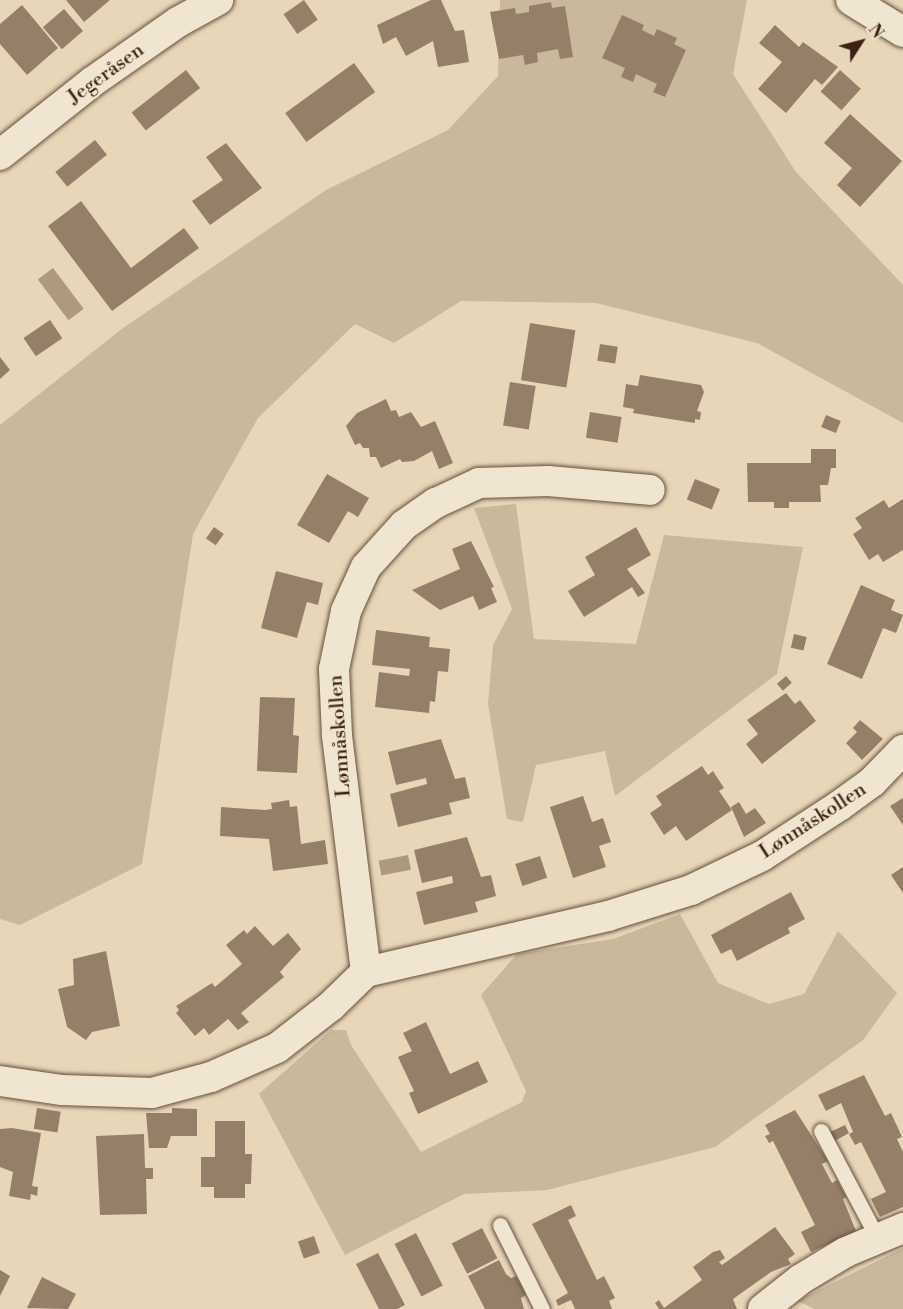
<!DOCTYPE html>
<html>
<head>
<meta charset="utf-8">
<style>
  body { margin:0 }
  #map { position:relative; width:903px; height:1309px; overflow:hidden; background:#e7d7b8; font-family:"Libre Bodoni",serif }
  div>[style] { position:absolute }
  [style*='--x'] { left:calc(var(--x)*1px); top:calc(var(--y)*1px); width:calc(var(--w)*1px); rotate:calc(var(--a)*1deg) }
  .green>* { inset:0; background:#cab89c }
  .water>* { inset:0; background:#ae9880; transform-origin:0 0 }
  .building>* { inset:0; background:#967f69; transform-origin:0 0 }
  .roads { filter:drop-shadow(0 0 2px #684d3c) drop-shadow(0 0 2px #684d3c) }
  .service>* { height:15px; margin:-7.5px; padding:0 7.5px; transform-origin:7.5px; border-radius:7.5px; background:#efe5d1 }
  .minor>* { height:30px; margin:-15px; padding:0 15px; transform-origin:15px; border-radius:15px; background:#efe5d1 }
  span { translate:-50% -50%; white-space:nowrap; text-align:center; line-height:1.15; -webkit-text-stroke:4.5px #efe5d1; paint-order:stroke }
  .street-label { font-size:20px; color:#3e1f13 }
  .north { position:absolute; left:831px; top:12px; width:60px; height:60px; -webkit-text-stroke:4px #efe5d1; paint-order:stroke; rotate:54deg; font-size:16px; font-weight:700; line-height:24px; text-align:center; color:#3e1f13 }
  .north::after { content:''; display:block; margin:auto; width:21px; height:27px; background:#3e1f13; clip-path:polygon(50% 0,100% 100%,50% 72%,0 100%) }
</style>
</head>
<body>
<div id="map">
  <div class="green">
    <div style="clip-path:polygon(500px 0,747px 0,733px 74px,796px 172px,903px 285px,903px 423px,757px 343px,596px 303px,461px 301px,394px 343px,355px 324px,258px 418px,193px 534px,142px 864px,20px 925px,0 919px,0 425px,123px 328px,326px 190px,448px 130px,498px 76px)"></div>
    <div style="clip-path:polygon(516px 504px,534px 639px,636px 644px,664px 535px,803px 547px,777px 674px,615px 796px,605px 751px,536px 765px,523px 822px,507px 819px,488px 704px,493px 645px,512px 609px,474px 508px)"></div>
    <div style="clip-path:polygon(680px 914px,718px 983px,769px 1004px,804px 994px,838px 931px,897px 993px,863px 1040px,715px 1147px,547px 1190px,464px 1194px,345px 1255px,259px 1094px,331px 1030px,346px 1030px,351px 1045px,421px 1152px,522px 1102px,526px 1091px,481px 995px,517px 954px,613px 939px)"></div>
    <div style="clip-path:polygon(903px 1248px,903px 1309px,815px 1309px,797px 1301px)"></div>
  </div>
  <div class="water">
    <div style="left:53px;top:268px;width:51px;height:19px;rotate:53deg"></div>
    <div style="left:408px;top:855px;width:15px;height:30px;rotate:79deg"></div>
  </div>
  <div class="building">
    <div style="clip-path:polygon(66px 0,110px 0,84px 22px)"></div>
    <div style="left:304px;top:0;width:24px;height:25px;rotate:55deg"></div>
    <div style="clip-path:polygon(431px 0,441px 0,455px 31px,464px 30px,469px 62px,438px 67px,433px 41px,406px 56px,396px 37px,383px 44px,377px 25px)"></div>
    <div style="clip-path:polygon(551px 2px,552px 8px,565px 6px,573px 57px,560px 59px,558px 49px,537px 53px,538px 62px,525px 65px,523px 55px,499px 59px,490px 12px,515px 8px,516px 14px,529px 12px,529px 6px)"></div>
    <div style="clip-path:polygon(22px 5px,58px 48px,27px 75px,0 44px,0 24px)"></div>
    <div style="left:64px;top:9px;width:29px;height:28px;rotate:49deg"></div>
    <div style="clip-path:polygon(622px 15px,644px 25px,642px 30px,654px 36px,657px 29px,677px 38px,674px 44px,686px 50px,665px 97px,653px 92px,657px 84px,636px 74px,633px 82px,621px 77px,625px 68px,602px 58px)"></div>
    <div style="clip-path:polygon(775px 25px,799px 47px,803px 42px,838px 67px,822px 85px,815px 79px,786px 113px,758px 89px,782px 62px,759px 43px)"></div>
    <div style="left:354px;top:63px;width:36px;height:85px;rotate:54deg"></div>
    <div style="left:186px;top:70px;width:23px;height:69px;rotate:52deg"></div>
    <div style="left:840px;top:70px;width:28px;height:29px;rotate:42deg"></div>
    <div style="clip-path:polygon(850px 114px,902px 161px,860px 207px,837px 185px,852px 168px,824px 143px)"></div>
    <div style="left:95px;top:140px;width:19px;height:51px;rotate:51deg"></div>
    <div style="clip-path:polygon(226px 143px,262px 188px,210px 225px,192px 201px,223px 180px,206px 157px)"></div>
    <div style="clip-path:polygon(81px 201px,131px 268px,184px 228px,199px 248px,112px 311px,48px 226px)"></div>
    <div style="left:50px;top:320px;width:22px;height:32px;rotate:56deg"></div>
    <div style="left:530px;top:323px;width:46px;height:58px;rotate:9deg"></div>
    <div style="left:600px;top:344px;width:18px;height:17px;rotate:9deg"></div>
    <div style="clip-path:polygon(0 357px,10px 370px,0 379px)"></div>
    <div style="clip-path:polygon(640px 375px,701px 385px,704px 392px,697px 411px,701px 412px,700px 420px,695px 419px,695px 423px,633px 413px,634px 409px,623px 407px,626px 384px,638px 386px)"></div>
    <div style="left:510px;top:382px;width:26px;height:44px;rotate:9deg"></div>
    <div style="clip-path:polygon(386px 399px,391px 411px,396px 410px,399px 417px,411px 412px,421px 427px,435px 421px,453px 463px,439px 469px,432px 451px,414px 461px,402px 462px,400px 459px,381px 468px,376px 457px,370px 457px,369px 448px,363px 448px,360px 443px,355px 445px,346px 426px,357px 413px)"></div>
    <div style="left:590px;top:412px;width:32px;height:26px;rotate:9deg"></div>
    <div style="left:826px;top:415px;width:16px;height:13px;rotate:22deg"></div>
    <div style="clip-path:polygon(811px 449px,836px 449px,836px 468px,831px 468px,828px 485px,820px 485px,821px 502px,789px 502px,789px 508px,774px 508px,774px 502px,748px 502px,747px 463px,811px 463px)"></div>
    <div style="clip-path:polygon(327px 474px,369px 498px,358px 517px,348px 511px,329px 543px,297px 525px)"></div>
    <div style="left:695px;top:479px;width:27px;height:22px;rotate:22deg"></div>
    <div style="clip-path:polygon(903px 499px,903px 550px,883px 562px,878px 554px,869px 560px,853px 534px,862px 528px,855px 518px,884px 500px,889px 508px)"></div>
    <div style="left:214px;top:527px;width:12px;height:14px;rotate:35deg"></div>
    <div style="clip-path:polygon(636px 527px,651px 555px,627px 569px,645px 593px,638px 597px,632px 587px,584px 617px,568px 591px,595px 575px,585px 557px)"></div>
    <div style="clip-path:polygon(471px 541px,494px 587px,491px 588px,497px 602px,479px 610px,473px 596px,440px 610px,412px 590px,460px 569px,452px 549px)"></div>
    <div style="clip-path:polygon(276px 571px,323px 583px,318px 605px,307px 602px,297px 638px,261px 628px)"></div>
    <div style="clip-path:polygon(861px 585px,895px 600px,891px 610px,903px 615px,896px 633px,883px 628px,862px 679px,827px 664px)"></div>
    <div style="clip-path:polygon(376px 630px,430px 637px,429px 647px,450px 649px,448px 672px,438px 671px,435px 702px,430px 701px,429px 713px,375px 707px,379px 672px,409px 676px,410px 669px,372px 665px)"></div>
    <div style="left:794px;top:634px;width:13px;height:14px;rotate:13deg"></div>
    <div style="left:786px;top:676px;width:9px;height:12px;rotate:49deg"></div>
    <div style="clip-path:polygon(786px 693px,795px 704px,800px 700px,816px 721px,762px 764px,746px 744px,758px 734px,747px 720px)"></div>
    <div style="clip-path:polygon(260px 697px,295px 698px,293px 735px,299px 736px,297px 773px,257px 771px)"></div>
    <div style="clip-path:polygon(860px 720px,883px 739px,862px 760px,846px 743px,857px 732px,853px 728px)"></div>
    <div style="clip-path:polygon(441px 739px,455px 779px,465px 777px,470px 798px,449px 803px,452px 814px,398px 827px,390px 794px,427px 784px,426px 778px,396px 785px,388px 752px)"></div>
    <div style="clip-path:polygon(702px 766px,708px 775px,713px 771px,724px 788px,719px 791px,732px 810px,686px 841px,676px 826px,664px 835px,650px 813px,662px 805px,656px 796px)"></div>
    <div style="clip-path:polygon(583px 796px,592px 822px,603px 818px,611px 842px,599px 846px,606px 867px,573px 878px,550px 807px)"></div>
    <div style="clip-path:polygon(903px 798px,903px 825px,890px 806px)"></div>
    <div style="clip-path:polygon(289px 800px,290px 807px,297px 806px,301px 844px,325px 840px,328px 864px,273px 871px,269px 839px,220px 836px,221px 807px,265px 810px,272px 809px,271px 803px)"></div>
    <div style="clip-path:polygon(739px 802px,746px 814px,755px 808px,766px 823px,744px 837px,731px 807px)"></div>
    <div style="clip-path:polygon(467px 837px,481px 877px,491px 875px,496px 896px,475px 902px,478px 912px,424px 925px,416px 892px,453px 883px,452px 876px,422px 883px,414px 850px)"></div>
    <div style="left:540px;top:856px;width:23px;height:26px;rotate:72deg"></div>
    <div style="clip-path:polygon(903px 867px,903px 893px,891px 875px)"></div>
    <div style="clip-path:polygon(791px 892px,805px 919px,788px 928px,790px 933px,737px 961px,731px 949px,721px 954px,711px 935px)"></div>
    <div style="clip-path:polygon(255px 926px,273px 946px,288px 933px,301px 949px,280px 972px,284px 977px,241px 1013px,249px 1022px,238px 1030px,228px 1019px,209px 1035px,204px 1028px,195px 1036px,176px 1013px,179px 1010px,176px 1006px,212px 983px,215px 987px,242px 964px,226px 945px,244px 930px,247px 934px)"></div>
    <div style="clip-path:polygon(106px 951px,120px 1026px,92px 1032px,86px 1040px,67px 1027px,58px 989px,74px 985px,73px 959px)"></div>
    <div style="clip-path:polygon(426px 1022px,450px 1074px,478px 1061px,488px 1082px,418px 1114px,409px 1093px,414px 1091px,398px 1057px,412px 1051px,403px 1033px)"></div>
    <div style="clip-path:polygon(864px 1075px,885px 1116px,891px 1113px,902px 1137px,897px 1139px,903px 1152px,903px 1207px,880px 1217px,871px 1199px,886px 1192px,861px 1142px,855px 1145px,849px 1134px,853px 1132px,841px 1103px,826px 1111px,818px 1095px)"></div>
    <div style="left:37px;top:1108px;width:24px;height:21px;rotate:9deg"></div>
    <div style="clip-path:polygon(172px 1108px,197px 1109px,197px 1136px,171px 1136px,167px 1148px,149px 1148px,146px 1113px,172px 1113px)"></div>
    <div style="clip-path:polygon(795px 1110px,828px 1161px,822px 1164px,832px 1183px,837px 1180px,846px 1197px,843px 1199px,856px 1231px,811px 1252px,801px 1232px,815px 1225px,773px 1141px,769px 1143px,765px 1136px,770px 1134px,765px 1125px)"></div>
    <div style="clip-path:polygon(215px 1121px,245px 1121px,245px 1154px,252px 1154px,251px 1184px,245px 1184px,245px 1198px,214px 1198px,214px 1187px,201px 1187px,201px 1157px,215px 1157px)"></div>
    <div style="clip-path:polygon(845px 1125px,849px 1133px,833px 1142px,828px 1133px)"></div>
    <div style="clip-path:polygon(12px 1128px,41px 1133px,32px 1186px,38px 1187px,37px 1196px,31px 1194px,30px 1200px,9px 1196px,13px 1172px,0 1167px,0 1129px)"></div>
    <div style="clip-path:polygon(144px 1134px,145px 1168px,153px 1168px,153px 1179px,146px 1179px,147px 1214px,100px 1215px,96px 1136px)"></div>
    <div style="clip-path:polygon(571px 1205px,576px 1216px,568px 1220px,597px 1280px,604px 1276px,615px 1298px,609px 1301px,612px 1309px,575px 1309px,571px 1300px,558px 1306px,556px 1300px,568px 1293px,532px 1224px)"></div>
    <div style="clip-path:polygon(775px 1227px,795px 1254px,788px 1259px,791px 1264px,771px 1272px,733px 1299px,737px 1309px,659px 1309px,655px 1303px,659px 1300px,664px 1308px,702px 1280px,693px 1267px,713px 1252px,720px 1250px,725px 1258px,719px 1262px,722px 1265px)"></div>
    <div style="left:482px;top:1228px;width:34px;height:34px;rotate:63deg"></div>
    <div style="left:416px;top:1233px;width:59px;height:24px;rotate:63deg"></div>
    <div style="left:314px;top:1236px;width:18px;height:17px;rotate:71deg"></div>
    <div style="clip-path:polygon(378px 1253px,405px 1305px,397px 1309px,379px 1309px,356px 1264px)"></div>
    <div style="clip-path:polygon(499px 1260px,506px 1274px,511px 1278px,516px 1276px,526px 1295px,521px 1298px,524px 1309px,485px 1309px,468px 1276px)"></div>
    <div style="clip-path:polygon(0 1270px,10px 1276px,0 1296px)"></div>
    <div style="clip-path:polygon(42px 1277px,76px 1294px,68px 1309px,27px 1308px)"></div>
  </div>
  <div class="roads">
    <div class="service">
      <div style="--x:821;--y:1131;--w:120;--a:62.2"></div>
      <div style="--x:500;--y:1225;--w:94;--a:63.4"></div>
    </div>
    <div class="minor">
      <div style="--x:851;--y:0;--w:61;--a:31.6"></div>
      <div style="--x:0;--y:155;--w:117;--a:-38.4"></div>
      <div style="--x:92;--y:82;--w:105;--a:-34.9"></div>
      <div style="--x:178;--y:22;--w:46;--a:-28.8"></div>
      <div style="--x:366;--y:972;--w:239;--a:-97"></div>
      <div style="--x:337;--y:735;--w:66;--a:-92.6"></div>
      <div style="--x:334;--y:669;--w:59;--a:-78.3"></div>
      <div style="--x:346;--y:611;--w:48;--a:-65.6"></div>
      <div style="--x:366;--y:567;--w:57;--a:-47.9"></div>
      <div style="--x:404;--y:525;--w:39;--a:-35"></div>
      <div style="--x:436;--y:503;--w:47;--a:-24.9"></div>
      <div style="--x:479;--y:483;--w:69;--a:-1.7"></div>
      <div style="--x:548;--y:481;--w:102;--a:5"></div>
      <div style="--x:0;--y:1081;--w:63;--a:8.3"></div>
      <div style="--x:62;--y:1090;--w:90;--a:1.9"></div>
      <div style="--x:152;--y:1093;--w:61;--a:-15.2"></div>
      <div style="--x:211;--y:1077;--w:72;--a:-23.7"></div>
      <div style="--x:277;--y:1048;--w:68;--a:-37.9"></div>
      <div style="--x:331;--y:1006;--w:49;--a:-44.2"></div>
      <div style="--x:366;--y:972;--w:248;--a:-13"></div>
      <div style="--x:608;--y:916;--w:87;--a:-17.4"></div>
      <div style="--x:691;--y:890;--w:79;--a:-25.6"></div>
      <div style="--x:762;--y:856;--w:92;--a:-33"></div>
      <div style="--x:839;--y:806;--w:41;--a:-36"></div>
      <div style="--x:872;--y:782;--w:45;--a:-45.9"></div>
      <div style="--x:763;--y:1309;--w:48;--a:-38.3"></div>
      <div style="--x:801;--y:1279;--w:52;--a:-31"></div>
      <div style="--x:846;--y:1252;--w:62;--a:-22.8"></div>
    </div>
  </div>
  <div class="street-label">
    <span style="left:106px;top:74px;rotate:-36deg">Jegeråsen</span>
    <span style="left:340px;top:736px;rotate:-94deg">Lønnåskollen</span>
    <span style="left:813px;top:821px;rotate:-33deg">Lønnåskollen</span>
  </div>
  <div class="north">N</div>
</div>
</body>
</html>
